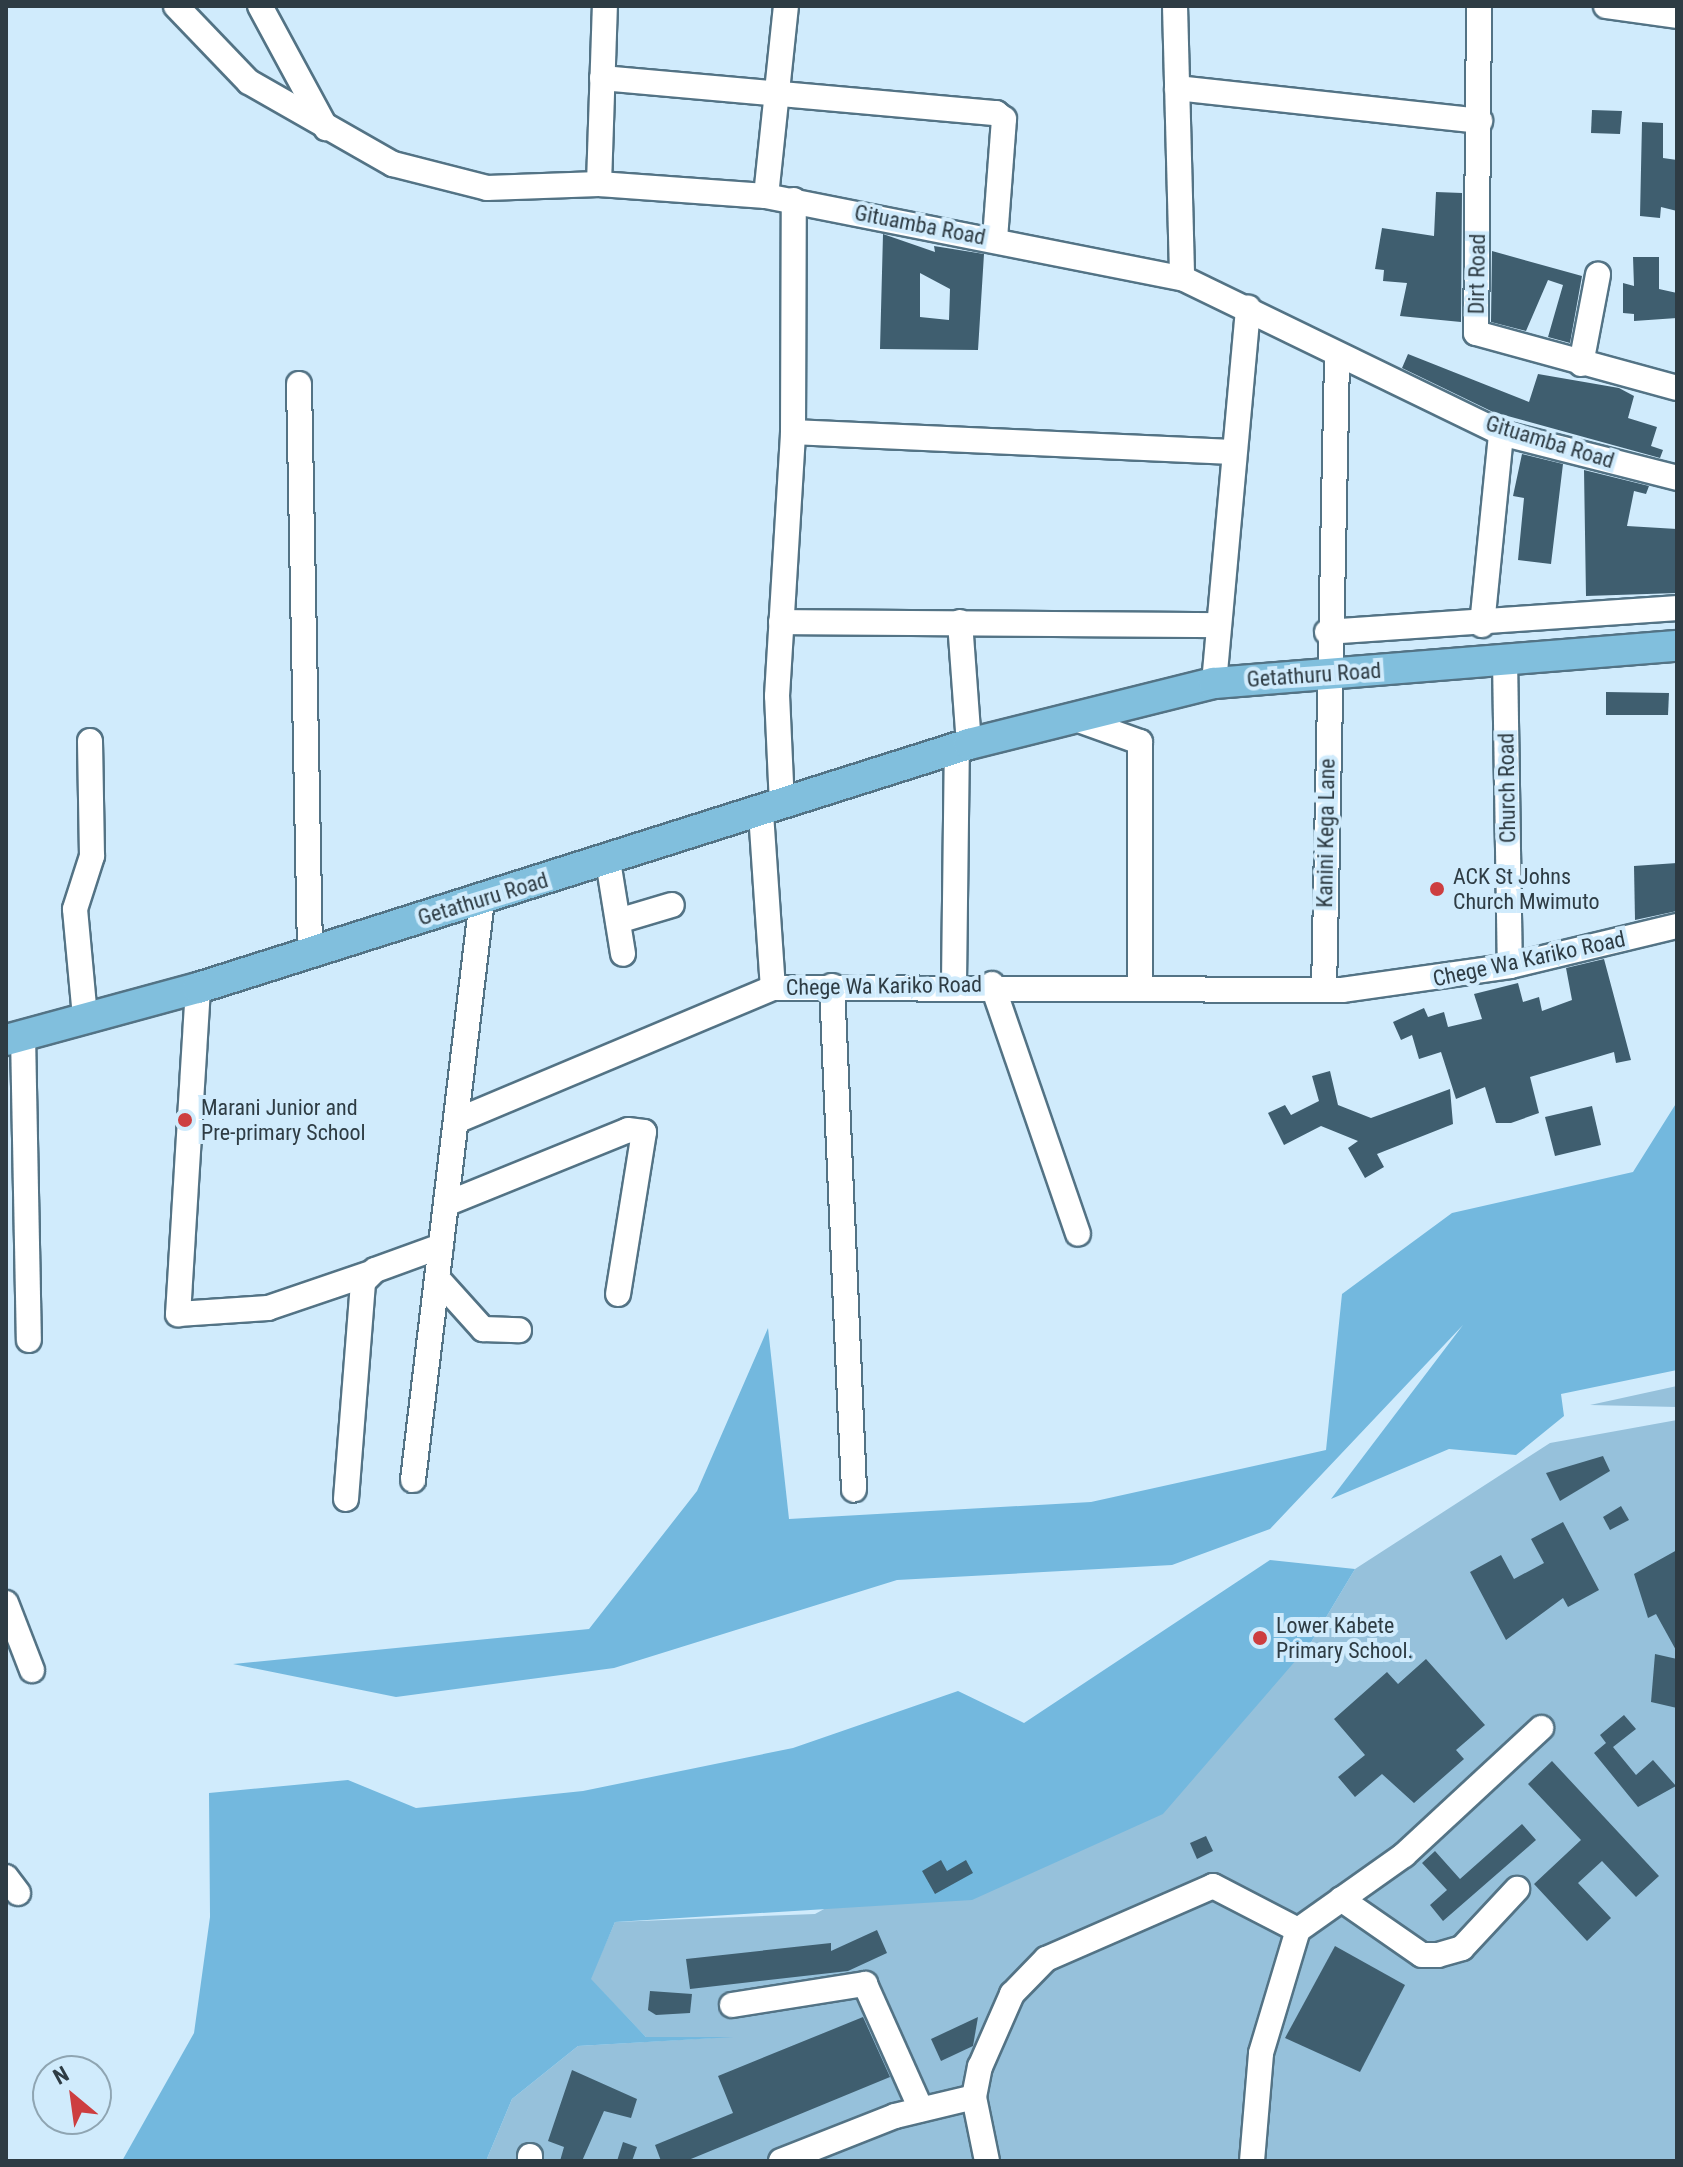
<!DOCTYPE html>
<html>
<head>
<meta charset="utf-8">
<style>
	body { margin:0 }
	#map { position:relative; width:1683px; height:2167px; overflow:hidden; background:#d0ebfc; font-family:"Roboto Condensed",sans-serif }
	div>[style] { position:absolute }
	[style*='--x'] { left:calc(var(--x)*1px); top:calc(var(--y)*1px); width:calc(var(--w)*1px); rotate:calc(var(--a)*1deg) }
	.green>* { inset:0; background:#96c1db }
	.forest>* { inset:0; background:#73b8de }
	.building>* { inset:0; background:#3f5e6f }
	.roads { filter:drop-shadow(2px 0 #537385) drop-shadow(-2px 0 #537385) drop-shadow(0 2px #537385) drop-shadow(0 -2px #537385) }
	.minor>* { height:24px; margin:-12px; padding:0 12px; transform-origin:12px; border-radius:12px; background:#fff }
	.major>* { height:30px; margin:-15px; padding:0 15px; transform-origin:15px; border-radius:15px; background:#81bfdd }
	.dots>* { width:22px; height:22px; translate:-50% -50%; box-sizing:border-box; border:4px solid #d0ebfc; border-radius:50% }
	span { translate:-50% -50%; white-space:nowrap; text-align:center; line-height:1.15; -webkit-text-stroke:8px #d0ebfc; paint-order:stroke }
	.street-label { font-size:22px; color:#2e3c44 }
	.poi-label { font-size:22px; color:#2e3c44 }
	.left { translate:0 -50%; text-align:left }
	.frame { position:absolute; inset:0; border:8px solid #2e3c44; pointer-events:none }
	.north { position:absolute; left:32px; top:2055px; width:80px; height:80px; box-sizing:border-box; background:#d0ebfc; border:2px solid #8fa5b2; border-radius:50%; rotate:331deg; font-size:22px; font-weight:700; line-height:32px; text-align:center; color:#2e3c44 }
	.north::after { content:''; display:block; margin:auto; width:28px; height:36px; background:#cd3e40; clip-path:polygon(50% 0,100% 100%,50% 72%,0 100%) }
</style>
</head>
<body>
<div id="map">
	<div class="green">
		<div style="clip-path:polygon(1677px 1386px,1677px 1407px,1590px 1405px)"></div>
		<div style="clip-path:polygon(1677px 1420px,1677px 2161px,486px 2161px,512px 2099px,578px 2046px,712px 2038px,646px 2037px,590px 1979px,615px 1922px,815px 1914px,1310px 1644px,1355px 1569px,1550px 1443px)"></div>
	</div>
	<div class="forest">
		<div style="clip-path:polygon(1677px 1102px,1677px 1370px,1561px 1394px,1564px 1416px,1516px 1455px,1449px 1449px,1331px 1499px,1463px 1325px,1270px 1529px,1172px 1565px,897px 1580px,614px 1668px,396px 1697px,233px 1664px,589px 1629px,697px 1491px,768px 1328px,789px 1519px,1091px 1502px,1326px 1450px,1342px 1294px,1452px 1213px,1633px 1172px)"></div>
		<div style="clip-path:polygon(1270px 1560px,1355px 1569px,1310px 1644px,1163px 1814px,972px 1900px,615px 1922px,591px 1979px,646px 2037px,734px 2037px,578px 2046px,512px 2099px,486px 2161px,122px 2161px,194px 2033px,210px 1917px,209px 1793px,348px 1780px,416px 1808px,583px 1791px,793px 1748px,958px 1691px,1024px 1723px)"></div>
	</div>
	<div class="building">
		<div style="clip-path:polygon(1592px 110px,1622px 111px,1620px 134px,1591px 133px)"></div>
		<div style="clip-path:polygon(1642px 122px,1663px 123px,1663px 158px,1677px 160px,1677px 211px,1661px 207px,1660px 218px,1640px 216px)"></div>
		<div style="clip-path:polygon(1436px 192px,1462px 193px,1461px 322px,1400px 316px,1407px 283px,1383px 281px,1384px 270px,1375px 269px,1382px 228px,1434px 236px)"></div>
		<div style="clip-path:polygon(evenodd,883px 234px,935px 252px,934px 246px,984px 254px,978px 350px,880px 349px,883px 234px,920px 273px,950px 289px,949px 320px,920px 317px,920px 273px)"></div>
		<div style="clip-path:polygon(1492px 251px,1582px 276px,1570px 343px,1548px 337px,1563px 285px,1548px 280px,1526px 331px,1491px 322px)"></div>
		<div style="clip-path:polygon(1633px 257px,1659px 257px,1659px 289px,1677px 293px,1677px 318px,1634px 321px,1634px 314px,1623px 313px,1623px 283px,1634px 286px)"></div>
		<div style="clip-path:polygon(1408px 354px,1529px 402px,1538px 374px,1619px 388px,1634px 396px,1628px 418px,1657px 427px,1651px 446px,1663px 450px,1660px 458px,1493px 412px,1402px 368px)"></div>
		<div style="clip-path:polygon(1522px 454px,1563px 464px,1551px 564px,1518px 560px,1524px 498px,1513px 496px)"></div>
		<div style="clip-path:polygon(1584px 470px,1649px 486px,1646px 494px,1634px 491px,1627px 526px,1677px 529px,1677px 593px,1586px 596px)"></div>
		<div style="clip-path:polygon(1606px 692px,1669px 693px,1668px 715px,1606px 715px)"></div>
		<div style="clip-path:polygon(1677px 863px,1677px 911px,1635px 920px,1634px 866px)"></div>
		<div style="clip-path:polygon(1604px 959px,1631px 1060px,1616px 1063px,1614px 1052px,1530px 1077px,1539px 1113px,1511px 1123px,1496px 1123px,1485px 1087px,1456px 1099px,1441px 1052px,1419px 1059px,1412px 1035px,1401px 1040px,1393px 1022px,1424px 1008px,1428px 1017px,1444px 1012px,1448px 1027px,1482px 1019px,1474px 994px,1518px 983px,1523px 1002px,1539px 997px,1542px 1011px,1572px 1000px,1566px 968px)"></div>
		<div style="clip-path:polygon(1330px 1071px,1338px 1105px,1371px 1118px,1450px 1089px,1453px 1124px,1377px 1154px,1384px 1167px,1365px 1178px,1348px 1148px,1358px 1141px,1321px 1126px,1284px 1145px,1268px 1113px,1285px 1105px,1291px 1115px,1319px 1101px,1312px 1076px)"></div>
		<div style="clip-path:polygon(1592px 1106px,1601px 1145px,1555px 1156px,1545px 1117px)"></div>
		<div style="clip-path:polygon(1603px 1456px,1610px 1471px,1560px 1501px,1546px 1473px)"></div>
		<div style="clip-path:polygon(1621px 1506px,1629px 1520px,1610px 1530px,1603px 1517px)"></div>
		<div style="clip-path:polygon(1563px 1522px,1599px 1590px,1568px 1607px,1563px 1598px,1506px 1640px,1470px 1572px,1501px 1555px,1514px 1579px,1544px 1563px,1531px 1539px)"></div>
		<div style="clip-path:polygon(1677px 1550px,1677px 1652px,1656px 1614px,1648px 1618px,1634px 1574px)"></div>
		<div style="clip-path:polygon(1655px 1654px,1677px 1659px,1677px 1708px,1651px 1702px)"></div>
		<div style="clip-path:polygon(1426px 1659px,1485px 1725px,1456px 1750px,1464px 1759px,1414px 1803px,1382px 1774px,1355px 1797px,1338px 1777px,1365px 1755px,1334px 1719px,1387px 1672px,1398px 1684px)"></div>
		<div style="clip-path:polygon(1624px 1715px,1636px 1729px,1613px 1747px,1636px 1775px,1653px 1760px,1676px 1786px,1638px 1807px,1594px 1753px,1606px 1743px,1600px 1735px)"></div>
		<div style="clip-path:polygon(1552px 1761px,1659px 1876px,1636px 1897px,1602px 1861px,1578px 1883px,1611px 1918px,1587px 1941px,1534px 1884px,1581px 1840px,1528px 1784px)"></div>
		<div style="clip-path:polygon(1522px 1824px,1536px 1840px,1443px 1921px,1430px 1905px,1447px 1890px,1422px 1863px,1435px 1851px,1460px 1879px)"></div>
		<div style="clip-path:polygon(1206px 1836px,1213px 1851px,1197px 1859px,1190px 1843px)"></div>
		<div style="clip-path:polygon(941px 1860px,947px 1871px,966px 1860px,973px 1873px,935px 1894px,922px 1871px)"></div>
		<div style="clip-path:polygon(877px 1930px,887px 1953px,848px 1971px,690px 1989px,686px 1959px,831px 1943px,831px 1951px)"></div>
		<div style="clip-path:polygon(1335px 1946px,1405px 1985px,1360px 2072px,1285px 2038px)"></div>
		<div style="clip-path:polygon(650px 1991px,692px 1994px,690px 2013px,656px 2015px,648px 2010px)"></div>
		<div style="clip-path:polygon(863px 2017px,890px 2077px,686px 2161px,661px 2161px,655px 2145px,733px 2113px,718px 2076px)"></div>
		<div style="clip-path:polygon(978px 2017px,973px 2046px,941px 2061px,931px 2039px)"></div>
		<div style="clip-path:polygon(572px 2070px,637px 2099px,631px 2118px,604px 2111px,582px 2161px,560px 2161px,564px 2147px,548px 2141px)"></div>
		<div style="clip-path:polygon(623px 2142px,637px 2147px,632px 2161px,617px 2161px)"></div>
	</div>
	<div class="roads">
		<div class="minor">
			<div style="--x:176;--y:6;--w:105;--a:46.2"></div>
			<div style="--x:249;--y:82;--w:166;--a:29.7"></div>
			<div style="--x:393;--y:164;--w:97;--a:14.3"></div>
			<div style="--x:487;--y:188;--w:112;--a:-2"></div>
			<div style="--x:599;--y:184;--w:167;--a:4.1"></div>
			<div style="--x:766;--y:196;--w:424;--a:11.2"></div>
			<div style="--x:1182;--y:278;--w:355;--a:25.9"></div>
			<div style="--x:1501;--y:433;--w:182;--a:14.3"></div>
			<div style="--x:260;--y:6;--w:139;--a:61.6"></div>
			<div style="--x:1175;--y:6;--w:272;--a:88.5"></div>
			<div style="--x:1479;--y:6;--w:327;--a:90.5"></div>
			<div style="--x:1476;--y:333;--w:208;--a:15.3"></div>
			<div style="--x:1606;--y:6;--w:72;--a:8"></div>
			<div style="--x:602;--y:78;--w:396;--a:5.1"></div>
			<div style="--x:996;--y:113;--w:10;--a:37"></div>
			<div style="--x:1004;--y:119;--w:120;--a:94.3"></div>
			<div style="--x:1177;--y:88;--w:305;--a:6.2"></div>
			<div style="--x:599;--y:184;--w:178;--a:-88.1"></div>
			<div style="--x:766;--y:196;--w:191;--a:-84"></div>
			<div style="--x:1581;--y:364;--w:91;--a:-79.2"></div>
			<div style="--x:299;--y:384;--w:567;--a:88.89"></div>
			<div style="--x:793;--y:432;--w:232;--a:-89.8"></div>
			<div style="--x:781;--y:622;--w:437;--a:0.4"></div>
			<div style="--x:960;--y:622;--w:122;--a:85.8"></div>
			<div style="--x:1482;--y:625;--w:193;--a:-84.3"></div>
			<div style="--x:1327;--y:632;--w:351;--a:-3.9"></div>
			<div style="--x:1505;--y:658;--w:308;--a:89.1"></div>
			<div style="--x:1214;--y:683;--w:377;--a:-84.8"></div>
			<div style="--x:1073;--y:718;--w:71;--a:19.7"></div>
			<div style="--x:1140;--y:742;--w:245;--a:90"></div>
			<div style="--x:782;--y:805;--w:109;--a:-92.6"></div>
			<div style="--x:777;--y:696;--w:264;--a:-86.5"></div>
			<div style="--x:793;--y:432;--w:439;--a:2.6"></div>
			<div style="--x:761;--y:813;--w:175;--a:86.1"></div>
			<div style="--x:608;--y:861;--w:94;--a:80.8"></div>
			<div style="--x:618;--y:921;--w:56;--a:-16.5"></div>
			<div style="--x:954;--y:983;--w:236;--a:-89.3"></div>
			<div style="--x:992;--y:984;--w:264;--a:71"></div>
			<div style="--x:832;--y:986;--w:504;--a:87.5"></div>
			<div style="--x:198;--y:988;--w:327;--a:93.5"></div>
			<div style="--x:178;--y:1314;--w:90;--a:-3.8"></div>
			<div style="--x:268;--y:1308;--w:106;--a:-18.8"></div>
			<div style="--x:1324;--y:990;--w:633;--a:-88.82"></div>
			<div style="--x:85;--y:1017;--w:108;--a:-95.3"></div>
			<div style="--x:75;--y:909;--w:56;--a:-72.2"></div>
			<div style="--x:92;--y:856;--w:115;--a:-91"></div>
			<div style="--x:23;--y:1035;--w:305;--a:88.9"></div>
			<div style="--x:461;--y:1119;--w:338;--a:-22.8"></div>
			<div style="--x:773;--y:988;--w:569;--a:0.2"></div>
			<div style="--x:1342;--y:990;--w:170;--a:-8.1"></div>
			<div style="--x:1510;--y:966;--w:172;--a:-13.5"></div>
			<div style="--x:446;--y:1204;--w:196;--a:-22.1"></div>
			<div style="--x:628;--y:1130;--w:16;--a:7"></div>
			<div style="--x:644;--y:1132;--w:164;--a:99.1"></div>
			<div style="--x:437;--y:1278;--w:69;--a:48"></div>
			<div style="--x:483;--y:1329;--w:36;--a:2"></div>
			<div style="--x:413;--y:1480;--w:584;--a:-83.22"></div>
			<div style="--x:346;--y:1499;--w:218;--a:-85.5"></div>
			<div style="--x:363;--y:1282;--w:17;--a:-45"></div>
			<div style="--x:375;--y:1270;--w:70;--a:-20"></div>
			<div style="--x:6;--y:1603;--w:72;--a:68.8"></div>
			<div style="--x:6;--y:1877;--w:20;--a:53"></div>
			<div style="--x:1341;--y:1899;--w:98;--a:34.7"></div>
			<div style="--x:1422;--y:1955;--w:16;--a:0"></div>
			<div style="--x:1438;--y:1955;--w:25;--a:-16"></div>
			<div style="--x:1462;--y:1948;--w:81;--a:-47"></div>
			<div style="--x:732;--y:2005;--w:135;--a:-9"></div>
			<div style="--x:865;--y:1984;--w:137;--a:65.9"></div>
			<div style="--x:530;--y:2161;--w:5;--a:-90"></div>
			<div style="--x:781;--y:2161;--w:123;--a:-21.5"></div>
			<div style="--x:895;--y:2116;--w:81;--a:-13.5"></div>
			<div style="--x:987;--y:2161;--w:65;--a:-101.5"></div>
			<div style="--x:974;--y:2097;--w:31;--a:-79"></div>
			<div style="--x:980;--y:2067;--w:80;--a:-66.3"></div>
			<div style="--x:1012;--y:1994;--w:49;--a:-45.8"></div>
			<div style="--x:1046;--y:1959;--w:182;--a:-23.6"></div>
			<div style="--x:1213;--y:1886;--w:96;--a:27.4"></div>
			<div style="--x:1252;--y:2161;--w:108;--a:-85.2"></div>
			<div style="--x:1261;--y:2053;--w:128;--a:-73.3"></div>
			<div style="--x:1298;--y:1930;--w:130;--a:-35.3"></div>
			<div style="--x:1404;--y:1855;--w:187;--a:-42.8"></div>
		</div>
		<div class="major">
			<div style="--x:6;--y:1040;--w:199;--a:-15.2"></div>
			<div style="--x:198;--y:988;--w:809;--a:-17.56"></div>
			<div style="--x:969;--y:744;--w:252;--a:-14"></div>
			<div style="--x:1214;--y:683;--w:464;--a:-4.6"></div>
		</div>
	</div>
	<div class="dots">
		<div style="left:1437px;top:889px;background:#cd3e40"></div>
		<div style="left:185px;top:1120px;background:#cd3e40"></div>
		<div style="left:1260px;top:1638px;background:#cd3e40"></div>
	</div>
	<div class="street-label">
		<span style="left:920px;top:225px;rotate:11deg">Gituamba Road</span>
		<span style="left:1477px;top:274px;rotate:-89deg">Dirt Road</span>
		<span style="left:1550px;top:442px;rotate:17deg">Gituamba Road</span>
		<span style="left:1314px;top:675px;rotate:-4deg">Getathuru Road</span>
		<span style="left:1507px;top:788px;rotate:-91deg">Church Road</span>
		<span style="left:1326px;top:833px;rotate:-89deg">Kanini Kega Lane</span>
		<span style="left:483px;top:899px;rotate:-17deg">Getathuru Road</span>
		<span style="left:1529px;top:959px;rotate:-12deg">Chege Wa Kariko Road</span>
		<span style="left:884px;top:986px;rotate:-1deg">Chege Wa Kariko Road</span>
	</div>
	<div class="poi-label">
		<span class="left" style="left:1453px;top:889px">ACK St Johns<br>Church Mwimuto</span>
		<span class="left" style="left:201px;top:1120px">Marani Junior and<br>Pre-primary School</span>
		<span class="left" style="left:1276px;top:1638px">Lower Kabete<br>Primary School.</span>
	</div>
	<div class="frame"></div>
	<div class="north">N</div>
</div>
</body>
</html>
